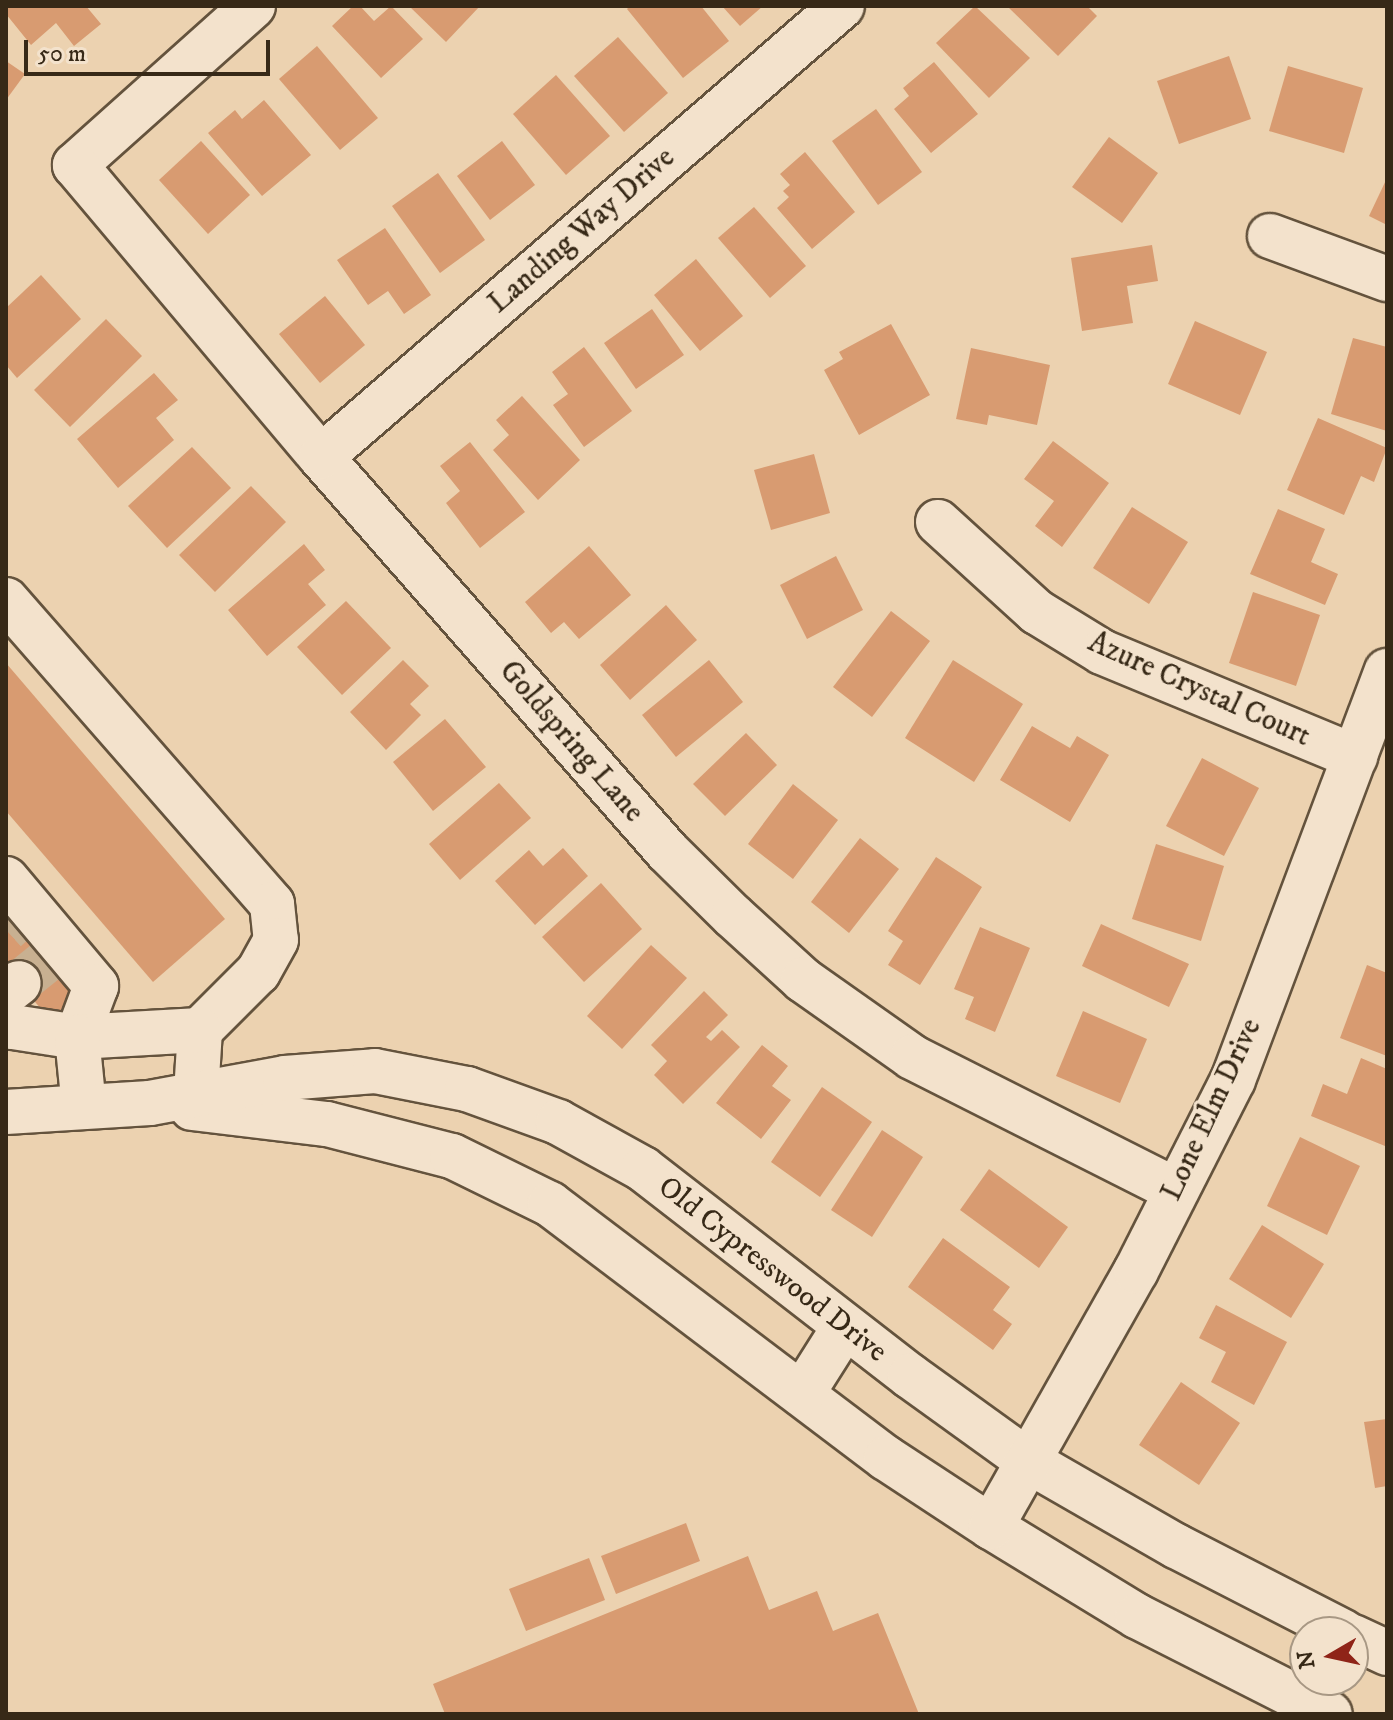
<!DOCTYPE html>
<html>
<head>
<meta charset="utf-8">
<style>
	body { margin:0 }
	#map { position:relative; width:1393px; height:1720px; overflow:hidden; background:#ecd2b0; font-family:"IM FELL DW Pica",serif }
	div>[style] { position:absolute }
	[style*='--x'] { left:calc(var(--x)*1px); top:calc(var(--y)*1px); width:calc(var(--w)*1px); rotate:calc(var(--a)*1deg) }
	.building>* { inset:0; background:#d89b71 }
	.minor-tunnel>* { height:44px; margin-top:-22px; transform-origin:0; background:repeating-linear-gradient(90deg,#c8b091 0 44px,transparent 0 66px) }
	.roads { filter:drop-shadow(2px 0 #64533d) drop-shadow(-2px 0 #64533d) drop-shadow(0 2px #64533d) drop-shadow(0 -2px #64533d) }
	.minor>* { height:44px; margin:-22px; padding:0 22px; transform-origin:22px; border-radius:22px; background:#f3e2cc }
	span { translate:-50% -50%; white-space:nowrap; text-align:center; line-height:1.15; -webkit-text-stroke:6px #f3e2cc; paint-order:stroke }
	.street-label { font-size:30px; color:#372917 }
	.frame { position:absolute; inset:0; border:8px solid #372917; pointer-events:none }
	.north { position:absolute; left:1289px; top:1616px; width:80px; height:80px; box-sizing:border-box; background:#f3e2cc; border:2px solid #a89884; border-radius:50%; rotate:261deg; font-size:22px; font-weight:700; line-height:32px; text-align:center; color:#372917 }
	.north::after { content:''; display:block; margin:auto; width:28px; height:36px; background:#8f2418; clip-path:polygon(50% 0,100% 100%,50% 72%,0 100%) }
	.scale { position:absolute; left:24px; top:40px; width:246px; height:36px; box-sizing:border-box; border:4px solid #372917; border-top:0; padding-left:10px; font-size:24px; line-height:28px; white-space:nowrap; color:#372917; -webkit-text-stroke:6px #f3e2cc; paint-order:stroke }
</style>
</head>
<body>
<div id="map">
	<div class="building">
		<div style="clip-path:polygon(6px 6px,86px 6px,101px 24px,74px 46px,56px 23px,31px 45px,6px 14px)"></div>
		<div style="clip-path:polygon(353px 6px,360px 6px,374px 21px,391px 6px,423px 39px,381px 78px,332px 26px)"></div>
		<div style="clip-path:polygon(409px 6px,480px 6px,446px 42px)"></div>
		<div style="clip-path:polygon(630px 6px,701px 6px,729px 41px,683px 78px,627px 9px)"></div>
		<div style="clip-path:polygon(722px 6px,763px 6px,740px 26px)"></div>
		<div style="clip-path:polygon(975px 6px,1030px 58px,989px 98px,936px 43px)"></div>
		<div style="clip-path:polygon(1007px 6px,1087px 6px,1097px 16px,1058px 56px)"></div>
		<div style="clip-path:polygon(618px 37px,668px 93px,624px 132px,574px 76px)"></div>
		<div style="clip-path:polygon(317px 46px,378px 118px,340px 150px,279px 79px)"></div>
		<div style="clip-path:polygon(1229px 56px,1251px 119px,1179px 144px,1157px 81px)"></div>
		<div style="clip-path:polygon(6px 61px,25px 74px,6px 100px)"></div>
		<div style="clip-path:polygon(934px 62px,978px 114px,931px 153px,894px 109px,909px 96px,903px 88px)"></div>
		<div style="clip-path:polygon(1288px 66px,1363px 88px,1344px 153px,1269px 131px)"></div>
		<div style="clip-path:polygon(556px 75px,610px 136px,566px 175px,513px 114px)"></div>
		<div style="clip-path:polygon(264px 100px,311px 155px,262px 196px,208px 133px,235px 110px,242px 119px)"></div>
		<div style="clip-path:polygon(876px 109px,922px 172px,878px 205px,832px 141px)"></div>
		<div style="clip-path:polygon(1109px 137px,1158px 173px,1122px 223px,1072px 187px)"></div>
		<div style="clip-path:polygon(201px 141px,250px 195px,208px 234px,159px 180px)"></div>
		<div style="clip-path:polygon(502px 141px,535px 185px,490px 220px,457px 176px)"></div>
		<div style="clip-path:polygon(805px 152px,855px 212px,812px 249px,777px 208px,789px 197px,783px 191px,790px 185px,780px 174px)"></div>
		<div style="clip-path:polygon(438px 173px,485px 240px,440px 273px,392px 206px)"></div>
		<div style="clip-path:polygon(1387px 178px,1387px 225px,1369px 216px)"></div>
		<div style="clip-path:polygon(754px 207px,806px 266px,770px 298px,718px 238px)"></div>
		<div style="clip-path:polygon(385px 228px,431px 295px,404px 314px,388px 291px,368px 305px,337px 260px)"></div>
		<div style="clip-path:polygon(1152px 245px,1158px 281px,1127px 286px,1133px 323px,1082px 331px,1071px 258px)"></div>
		<div style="clip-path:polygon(696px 259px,743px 316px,700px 351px,654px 295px)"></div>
		<div style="clip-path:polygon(41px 275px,81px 319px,17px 378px,6px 365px,6px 308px)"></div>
		<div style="clip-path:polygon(325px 296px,365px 345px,320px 383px,279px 334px)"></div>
		<div style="clip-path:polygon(652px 309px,684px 355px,636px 389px,604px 343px)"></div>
		<div style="clip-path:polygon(106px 319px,142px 356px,70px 427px,34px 390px)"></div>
		<div style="clip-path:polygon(1195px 321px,1267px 352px,1240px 415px,1168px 384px)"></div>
		<div style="clip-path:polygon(891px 324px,930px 395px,859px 435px,824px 370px,843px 359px,839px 352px)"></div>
		<div style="clip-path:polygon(1353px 338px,1387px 347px,1387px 431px,1331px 414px)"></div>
		<div style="clip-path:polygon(584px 347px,632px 411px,584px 447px,553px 405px,568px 394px,552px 372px)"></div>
		<div style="clip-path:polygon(971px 348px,1050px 365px,1037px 425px,989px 415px,987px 425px,956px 419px)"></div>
		<div style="clip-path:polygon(154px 373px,178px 400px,156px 418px,174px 440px,118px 488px,77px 439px)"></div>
		<div style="clip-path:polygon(522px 396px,580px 460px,538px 500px,493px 450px,509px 435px,496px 420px)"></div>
		<div style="clip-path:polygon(1318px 418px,1387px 448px,1374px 482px,1361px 476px,1344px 515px,1287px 490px)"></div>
		<div style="clip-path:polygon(1053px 441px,1109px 483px,1062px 547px,1035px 526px,1054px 501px,1024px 479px)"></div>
		<div style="clip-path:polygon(470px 442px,525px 512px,480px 548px,446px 503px,460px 491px,440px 466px)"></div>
		<div style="clip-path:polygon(192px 447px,231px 488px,167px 548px,128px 506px)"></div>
		<div style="clip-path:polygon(814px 454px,830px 513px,771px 530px,754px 470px)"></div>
		<div style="clip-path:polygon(251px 486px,286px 522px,215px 592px,179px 555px)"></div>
		<div style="clip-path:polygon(1132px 507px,1188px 542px,1149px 604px,1093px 568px)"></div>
		<div style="clip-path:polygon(1278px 509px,1325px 529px,1311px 562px,1338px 574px,1325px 605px,1250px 574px)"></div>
		<div style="clip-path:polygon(304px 544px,325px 570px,308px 584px,326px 605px,267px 656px,228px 610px)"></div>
		<div style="clip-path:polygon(589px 546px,631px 595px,579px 639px,564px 622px,551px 633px,525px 602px)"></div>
		<div style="clip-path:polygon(836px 556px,863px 610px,807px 639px,780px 585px)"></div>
		<div style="clip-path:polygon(1253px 592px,1320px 615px,1296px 686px,1229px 663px)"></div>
		<div style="clip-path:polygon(346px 601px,391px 648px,342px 695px,297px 647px)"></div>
		<div style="clip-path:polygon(666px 605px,697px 640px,630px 700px,600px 665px)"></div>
		<div style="clip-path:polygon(891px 611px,930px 641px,872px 717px,833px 687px)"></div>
		<div style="clip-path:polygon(403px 660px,429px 686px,410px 704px,421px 715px,386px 750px,350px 712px)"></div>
		<div style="clip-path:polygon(709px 660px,743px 702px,676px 757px,642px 715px)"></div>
		<div style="clip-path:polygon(953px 660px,1023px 704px,974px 782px,905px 738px)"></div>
		<div style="clip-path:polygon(6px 663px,225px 919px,153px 982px,6px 811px)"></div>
		<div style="clip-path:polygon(445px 719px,486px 767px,433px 811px,393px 762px)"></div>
		<div style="clip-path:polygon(1032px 726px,1070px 748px,1077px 736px,1109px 755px,1070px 822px,1000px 780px)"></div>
		<div style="clip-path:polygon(746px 733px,777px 765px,725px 816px,693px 784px)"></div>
		<div style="clip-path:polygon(1202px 758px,1259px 788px,1224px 856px,1166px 826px)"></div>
		<div style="clip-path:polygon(499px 783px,531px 818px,460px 880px,429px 844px)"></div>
		<div style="clip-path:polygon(793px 784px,838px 820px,793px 879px,748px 844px)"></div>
		<div style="clip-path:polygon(860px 838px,899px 869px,849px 933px,811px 902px)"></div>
		<div style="clip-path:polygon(1156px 844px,1224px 866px,1201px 941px,1132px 919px)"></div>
		<div style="clip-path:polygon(563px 848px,588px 876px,535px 925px,495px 881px,529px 850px,543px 866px)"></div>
		<div style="clip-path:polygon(936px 857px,982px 887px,920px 985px,888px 965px,903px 941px,888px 931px)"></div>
		<div style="clip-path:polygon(601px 883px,642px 929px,584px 982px,542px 937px)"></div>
		<div style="clip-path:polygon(6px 907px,80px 993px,50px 1019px,6px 969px)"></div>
		<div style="clip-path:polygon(1101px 924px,1189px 964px,1169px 1007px,1082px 966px)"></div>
		<div style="clip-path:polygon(980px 927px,1030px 948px,995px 1032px,965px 1019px,974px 997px,954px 989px)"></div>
		<div style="clip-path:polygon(651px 945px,687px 978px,622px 1049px,587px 1016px)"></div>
		<div style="clip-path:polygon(1367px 965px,1387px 973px,1387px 1056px,1340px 1038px)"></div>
		<div style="clip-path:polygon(704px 991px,728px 1015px,706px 1037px,711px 1041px,722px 1030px,740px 1047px,683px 1104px,654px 1075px,667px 1061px,651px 1045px)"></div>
		<div style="clip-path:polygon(1083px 1011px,1147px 1039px,1120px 1103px,1056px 1076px)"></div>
		<div style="clip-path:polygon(762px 1045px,788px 1066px,772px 1086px,791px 1100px,761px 1139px,716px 1103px)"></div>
		<div style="clip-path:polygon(1361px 1058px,1387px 1069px,1385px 1146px,1311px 1116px,1323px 1084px,1347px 1094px)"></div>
		<div style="clip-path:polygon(822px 1087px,872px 1122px,820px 1197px,771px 1162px)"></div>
		<div style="clip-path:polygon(882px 1130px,923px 1157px,872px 1237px,831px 1210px)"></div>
		<div style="clip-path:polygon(1300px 1137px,1360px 1166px,1327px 1235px,1267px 1206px)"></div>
		<div style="clip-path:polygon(989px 1169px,1068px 1227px,1039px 1268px,960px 1210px)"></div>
		<div style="clip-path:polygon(1262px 1225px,1324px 1264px,1291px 1318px,1229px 1279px)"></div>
		<div style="clip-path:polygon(943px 1238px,1010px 1287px,993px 1310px,1012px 1324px,993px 1350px,908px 1287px)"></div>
		<div style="clip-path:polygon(1216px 1305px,1287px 1342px,1254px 1405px,1211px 1382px,1226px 1352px,1199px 1338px)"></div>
		<div style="clip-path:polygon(1181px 1382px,1240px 1423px,1199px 1485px,1139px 1445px)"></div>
		<div style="clip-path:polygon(1387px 1419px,1387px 1486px,1375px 1488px,1364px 1422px)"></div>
		<div style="clip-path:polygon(686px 1523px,700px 1561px,616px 1594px,601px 1556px)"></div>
		<div style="clip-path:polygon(748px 1556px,769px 1610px,817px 1591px,833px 1631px,878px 1613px,919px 1714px,445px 1714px,433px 1684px)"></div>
		<div style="clip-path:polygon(589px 1558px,605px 1600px,526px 1631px,509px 1589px)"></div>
	</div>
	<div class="minor-tunnel">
		<div style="--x:6;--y:930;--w:15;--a:-42"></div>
		<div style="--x:19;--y:983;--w:40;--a:-39"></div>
	</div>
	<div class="roads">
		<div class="minor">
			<div style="--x:253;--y:6;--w:239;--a:138.2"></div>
			<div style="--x:75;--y:165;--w:382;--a:49.9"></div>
			<div style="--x:321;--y:457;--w:524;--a:48.71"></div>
			<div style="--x:667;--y:851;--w:93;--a:44.6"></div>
			<div style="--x:733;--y:916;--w:95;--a:42.4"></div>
			<div style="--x:803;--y:980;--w:133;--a:35.2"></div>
			<div style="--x:912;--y:1057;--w:295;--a:26.8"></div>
			<div style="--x:1270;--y:236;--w:125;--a:20.2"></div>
			<div style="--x:321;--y:457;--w:689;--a:-40.88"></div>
			<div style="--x:938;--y:522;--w:134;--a:42.3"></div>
			<div style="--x:1037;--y:612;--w:76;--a:31.6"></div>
			<div style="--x:1102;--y:652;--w:274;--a:22.5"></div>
			<div style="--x:6;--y:600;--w:404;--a:48.8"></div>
			<div style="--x:272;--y:904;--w:36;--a:84"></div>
			<div style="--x:276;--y:940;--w:37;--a:119"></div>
			<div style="--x:258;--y:972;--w:82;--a:135"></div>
			<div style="--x:200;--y:1030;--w:64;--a:93.6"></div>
			<div style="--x:6;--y:879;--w:140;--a:49.9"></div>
			<div style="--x:96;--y:986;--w:54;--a:110.4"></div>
			<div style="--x:77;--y:1037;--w:123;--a:-3.3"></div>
			<div style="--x:6;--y:993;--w:16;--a:-38"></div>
			<div style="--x:6;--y:1020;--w:10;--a:45"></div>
			<div style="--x:13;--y:1027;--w:65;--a:8.9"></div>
			<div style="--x:77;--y:1037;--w:70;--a:84.3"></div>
			<div style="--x:192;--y:1108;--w:136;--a:6.8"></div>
			<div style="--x:327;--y:1124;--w:129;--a:14.4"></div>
			<div style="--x:452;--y:1156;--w:109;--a:26.1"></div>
			<div style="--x:550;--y:1204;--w:421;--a:37.1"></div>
			<div style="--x:886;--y:1458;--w:126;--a:33.3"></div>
			<div style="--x:991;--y:1527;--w:171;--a:31.4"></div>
			<div style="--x:1137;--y:1616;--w:216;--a:26.9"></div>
			<div style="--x:6;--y:1112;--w:144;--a:-3.6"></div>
			<div style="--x:150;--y:1103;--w:137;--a:-10.5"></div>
			<div style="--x:285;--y:1078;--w:90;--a:-4.4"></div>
			<div style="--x:375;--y:1071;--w:94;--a:11.1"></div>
			<div style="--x:467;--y:1089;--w:97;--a:19.9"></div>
			<div style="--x:558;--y:1122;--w:97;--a:28.9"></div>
			<div style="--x:643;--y:1169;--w:338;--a:37.8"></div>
			<div style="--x:910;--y:1376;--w:145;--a:35.8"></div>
			<div style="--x:1028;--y:1461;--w:171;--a:29.9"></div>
			<div style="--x:1176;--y:1546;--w:188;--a:27.2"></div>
			<div style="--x:802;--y:1394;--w:80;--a:-57.7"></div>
			<div style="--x:991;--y:1527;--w:294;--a:-60.5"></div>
			<div style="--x:1136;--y:1271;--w:214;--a:-63.1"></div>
			<div style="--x:1233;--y:1080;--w:437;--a:-69.4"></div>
			<div style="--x:1353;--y:1637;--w:38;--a:25"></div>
		</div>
	</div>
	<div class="street-label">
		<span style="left:582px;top:231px;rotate:-41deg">Landing Way Drive</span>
		<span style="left:1199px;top:690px;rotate:24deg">Azure Crystal Court</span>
		<span style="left:571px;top:742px;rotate:49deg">Goldspring Lane</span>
		<span style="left:1212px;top:1110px;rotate:-65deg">Lone Elm Drive</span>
		<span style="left:772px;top:1270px;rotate:38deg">Old Cypresswood Drive</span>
	</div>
	<div class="frame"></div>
	<div class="north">N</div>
	<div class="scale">50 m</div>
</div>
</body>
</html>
